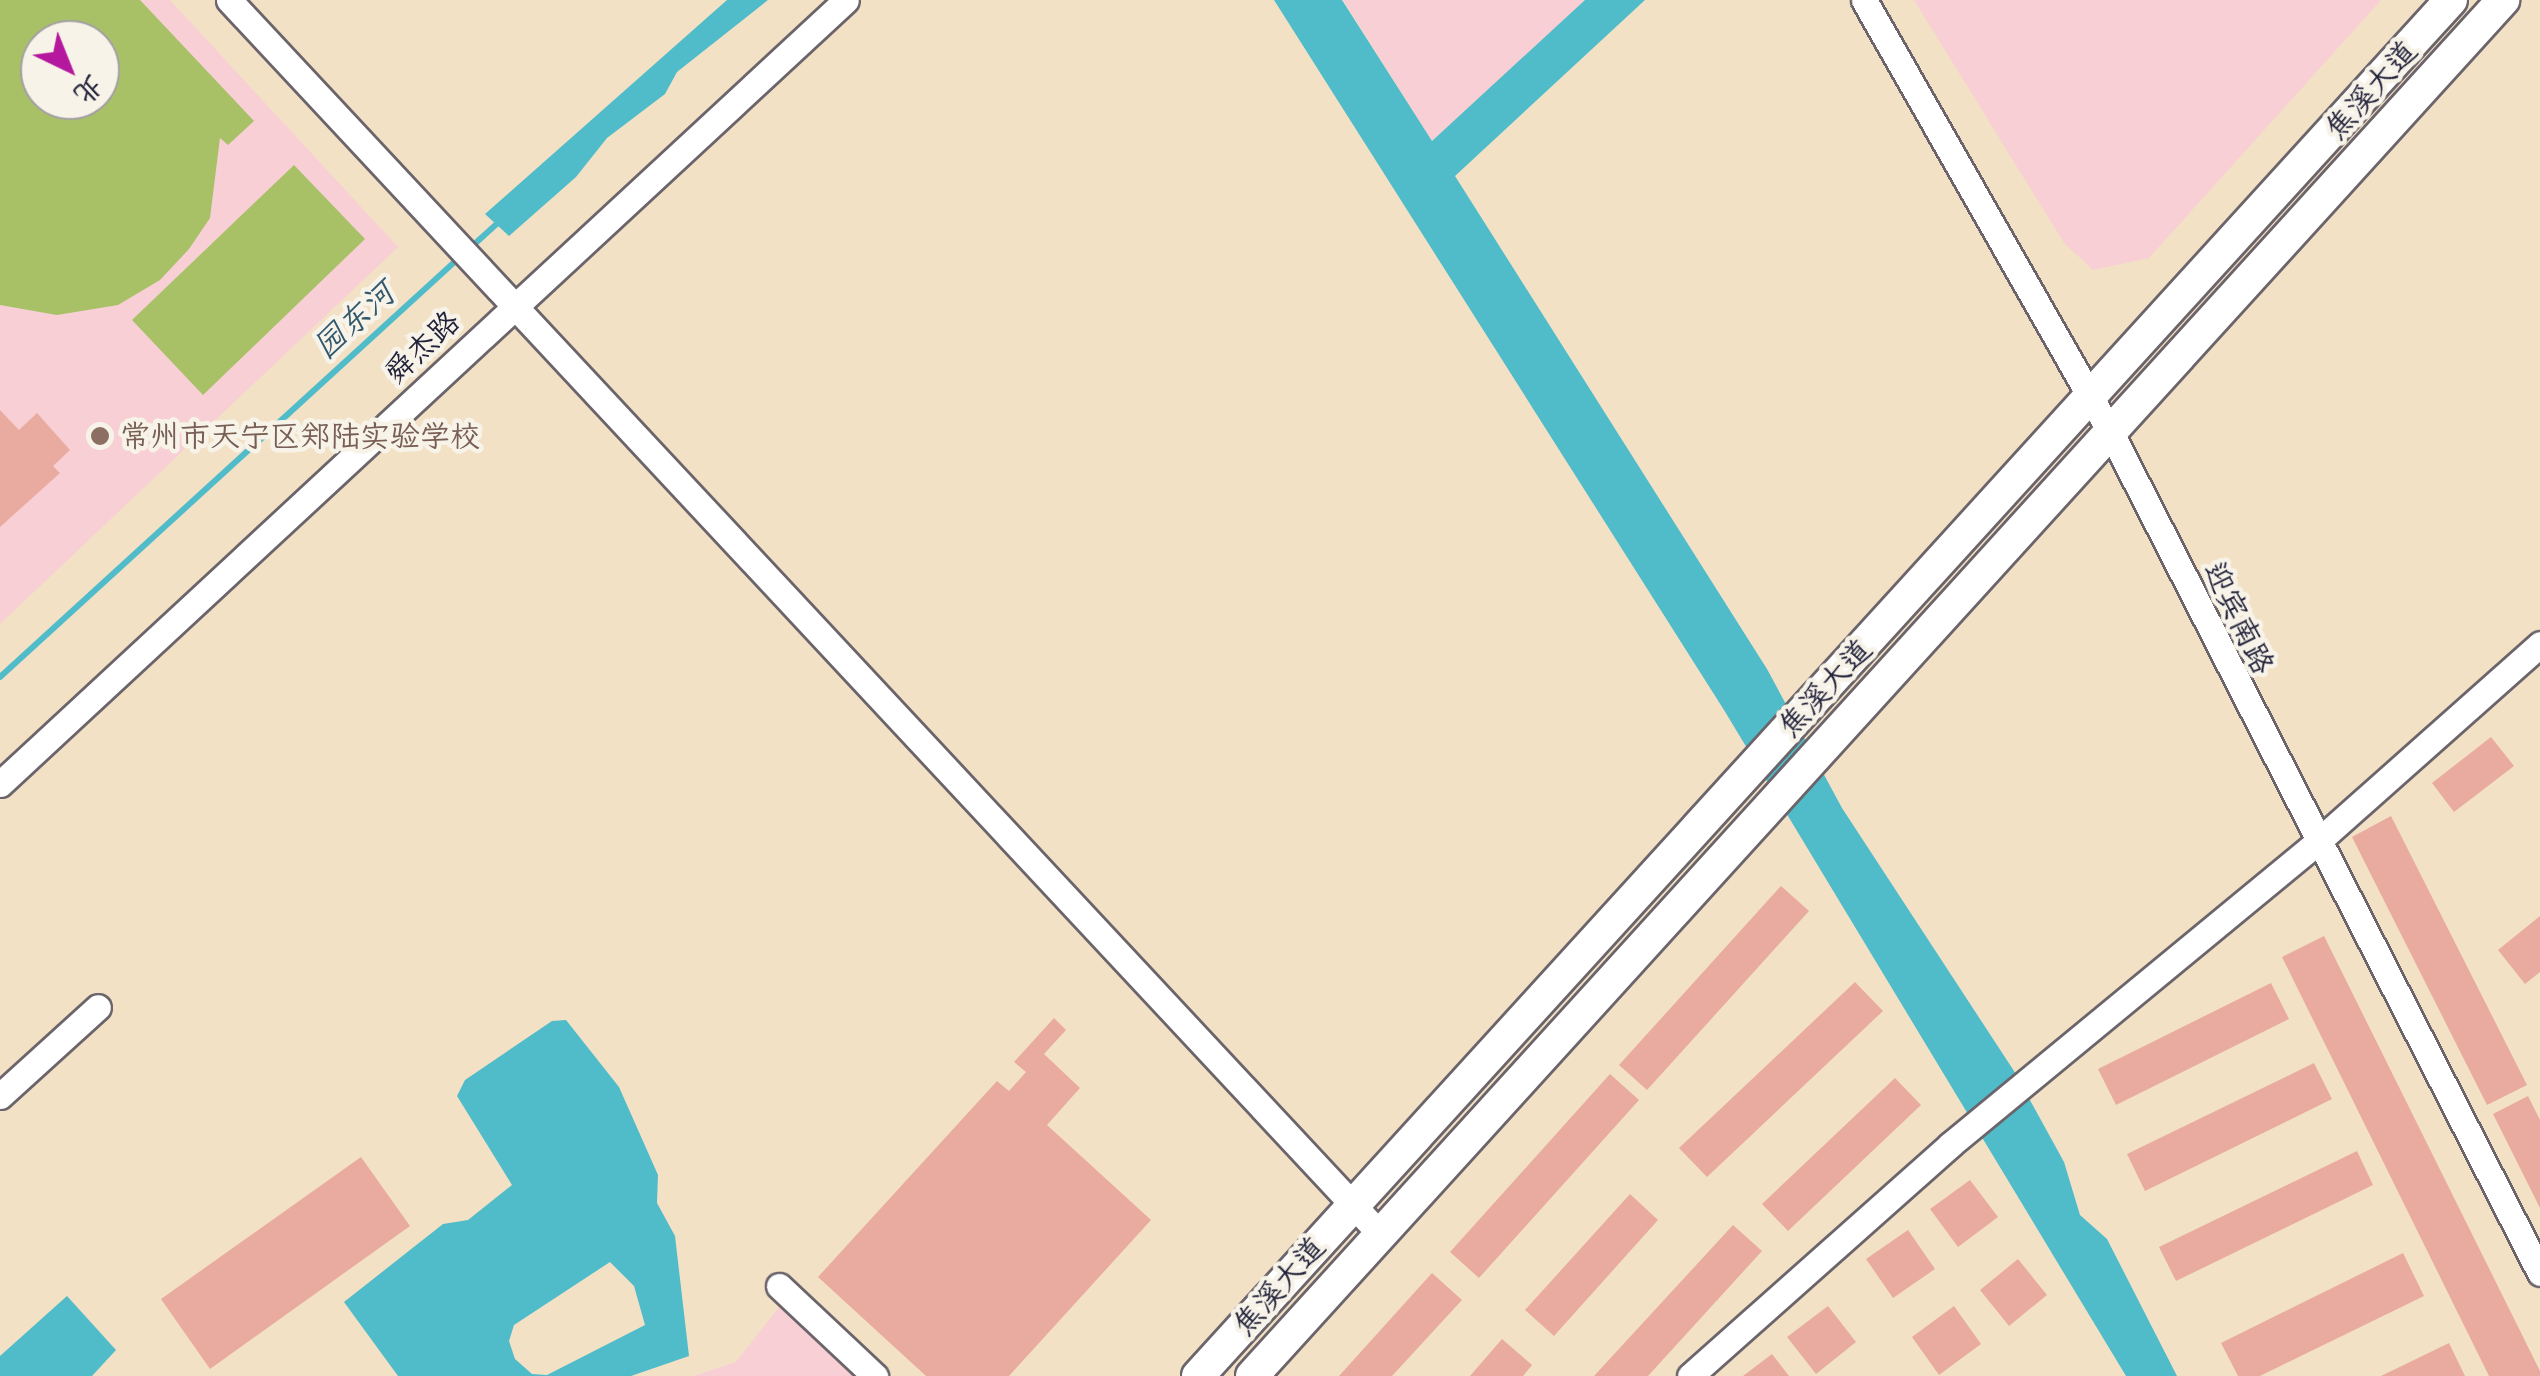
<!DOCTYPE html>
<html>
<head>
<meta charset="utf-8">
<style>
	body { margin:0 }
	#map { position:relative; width:2540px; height:1376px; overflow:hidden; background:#f2e1c5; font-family:"Shantell Sans","LXGW WenKai TC",sans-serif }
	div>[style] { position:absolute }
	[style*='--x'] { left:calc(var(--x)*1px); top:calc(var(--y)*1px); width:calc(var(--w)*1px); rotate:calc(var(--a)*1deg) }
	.built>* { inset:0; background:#f7cfd4 }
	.green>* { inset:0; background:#a8c167 }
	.water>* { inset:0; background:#50bcca }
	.stream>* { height:6px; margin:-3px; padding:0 3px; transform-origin:3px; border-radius:3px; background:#50bcca }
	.building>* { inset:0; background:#e9aba0 }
	.roads { filter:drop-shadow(2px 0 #6b656b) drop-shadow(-2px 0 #6b656b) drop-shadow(0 2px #6b656b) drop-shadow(0 -2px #6b656b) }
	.minor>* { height:25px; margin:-12.5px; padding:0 12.5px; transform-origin:12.5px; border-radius:12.5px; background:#fff }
	.major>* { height:32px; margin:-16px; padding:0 16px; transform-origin:16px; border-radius:16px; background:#fff }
	.dots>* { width:28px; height:28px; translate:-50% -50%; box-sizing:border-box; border:5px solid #f7f3e8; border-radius:50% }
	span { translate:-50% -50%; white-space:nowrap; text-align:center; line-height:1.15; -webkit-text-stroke:9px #f7f3e8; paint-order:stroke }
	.street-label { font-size:30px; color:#22223b }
	.education-label { font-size:30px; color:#785e54 }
	.left { translate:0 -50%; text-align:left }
	.water-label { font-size:32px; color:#32586d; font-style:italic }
	.north { position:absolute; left:20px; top:20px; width:100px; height:100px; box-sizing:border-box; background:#f7f3e8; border:2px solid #a29fa3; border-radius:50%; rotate:137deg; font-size:28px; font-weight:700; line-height:40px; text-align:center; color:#22223b }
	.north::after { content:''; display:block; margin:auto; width:35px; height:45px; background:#b5179e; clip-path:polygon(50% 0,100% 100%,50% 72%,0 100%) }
</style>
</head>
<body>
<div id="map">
	<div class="built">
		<div style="clip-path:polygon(evenodd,0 0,170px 0,398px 247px,0 624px,0 0,40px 40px,100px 40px,100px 100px,40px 100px,40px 40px)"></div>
		<div style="clip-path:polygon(1343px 0,1585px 0,1432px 141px)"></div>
		<div style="clip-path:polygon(1914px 0,2381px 0,2149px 258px,2093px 270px,2064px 243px)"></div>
		<div style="clip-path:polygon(782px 1303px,859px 1376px,694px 1376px,736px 1362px)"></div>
	</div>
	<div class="green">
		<div style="clip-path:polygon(evenodd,0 0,140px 0,254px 121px,228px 145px,220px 138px,210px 218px,189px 249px,160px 280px,118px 305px,57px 315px,0 305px,0 0,100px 40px,100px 100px,40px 100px,40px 40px,100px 40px)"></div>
		<div style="clip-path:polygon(294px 165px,365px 239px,203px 395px,132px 320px)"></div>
	</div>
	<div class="water">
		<div style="clip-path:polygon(727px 0,768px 0,677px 72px,665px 94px,607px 138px,576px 177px,509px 236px,485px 214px)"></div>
		<div style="clip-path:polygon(1274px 0,1342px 0,1432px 141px,1585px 0,1645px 0,1455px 176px,1767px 669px,1842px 808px,2014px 1071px,2064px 1162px,2080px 1215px,2107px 1239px,2177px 1376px,2126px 1376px,1724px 710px)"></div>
		<div style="clip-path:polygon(evenodd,566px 1020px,619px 1087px,658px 1175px,657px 1203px,675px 1236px,689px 1356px,631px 1376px,398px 1376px,344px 1302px,443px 1224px,468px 1220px,512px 1185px,457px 1096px,465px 1080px,552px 1021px,566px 1020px,610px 1262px,634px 1286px,645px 1325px,547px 1375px,532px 1374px,515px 1359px,509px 1341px,514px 1325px,610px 1262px)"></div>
		<div style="clip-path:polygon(67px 1296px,116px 1350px,92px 1376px,0 1376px,0 1356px)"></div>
	</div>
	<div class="stream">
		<div style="--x:469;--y:249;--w:43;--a:-42.2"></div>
		<div style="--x:0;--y:677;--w:623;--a:-42.4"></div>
	</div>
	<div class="building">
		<div style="clip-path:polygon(0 410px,19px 430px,37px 413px,70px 450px,53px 466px,60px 473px,0 527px)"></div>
		<div style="clip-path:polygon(2491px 737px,2514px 766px,2454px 812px,2432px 783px)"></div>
		<div style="clip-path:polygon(2391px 816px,2527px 1085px,2487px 1105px,2352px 837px)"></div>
		<div style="clip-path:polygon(1781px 886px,1809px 911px,1647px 1090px,1619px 1065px)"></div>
		<div style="clip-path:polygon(2540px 916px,2540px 972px,2525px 984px,2498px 950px)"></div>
		<div style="clip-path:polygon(2324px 936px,2540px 1371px,2540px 1376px,2489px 1376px,2282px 957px)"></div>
		<div style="clip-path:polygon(1855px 982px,1883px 1011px,1707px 1177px,1679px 1148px)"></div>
		<div style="clip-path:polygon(2271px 983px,2289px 1019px,2116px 1105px,2098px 1069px)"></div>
		<div style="clip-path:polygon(1054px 1018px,1066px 1030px,1044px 1054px,1080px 1088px,1047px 1125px,1151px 1220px,1009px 1376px,926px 1376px,818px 1277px,997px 1081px,1009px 1091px,1026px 1072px,1014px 1062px)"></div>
		<div style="clip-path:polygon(2314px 1063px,2332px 1099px,2145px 1191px,2127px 1154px)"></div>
		<div style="clip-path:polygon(1610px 1074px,1639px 1100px,1479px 1278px,1450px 1252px)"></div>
		<div style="clip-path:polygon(1895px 1078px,1921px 1105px,1788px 1231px,1762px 1204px)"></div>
		<div style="clip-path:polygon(2528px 1096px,2540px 1120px,2540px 1208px,2493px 1114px)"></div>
		<div style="clip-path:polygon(2357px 1151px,2373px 1185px,2176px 1281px,2159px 1247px)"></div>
		<div style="clip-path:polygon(361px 1157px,410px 1226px,210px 1369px,161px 1299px)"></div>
		<div style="clip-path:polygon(1970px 1180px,1998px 1217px,1958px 1247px,1930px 1209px)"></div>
		<div style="clip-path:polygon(1630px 1194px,1658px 1220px,1554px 1336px,1525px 1310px)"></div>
		<div style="clip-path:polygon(1733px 1225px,1762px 1251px,1648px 1376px,1594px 1376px)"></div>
		<div style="clip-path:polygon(1908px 1230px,1935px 1269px,1893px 1298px,1866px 1259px)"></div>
		<div style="clip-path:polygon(2403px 1253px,2424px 1296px,2260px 1376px,2238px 1376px,2221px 1343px)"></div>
		<div style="clip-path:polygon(2018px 1259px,2047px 1295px,2009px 1326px,1980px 1290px)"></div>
		<div style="clip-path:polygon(1432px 1273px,1462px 1300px,1392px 1376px,1339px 1376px)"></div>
		<div style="clip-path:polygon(1828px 1306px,1856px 1342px,1816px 1374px,1787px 1337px)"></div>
		<div style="clip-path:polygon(1954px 1306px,1981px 1344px,1939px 1375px,1912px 1337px)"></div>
		<div style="clip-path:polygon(1502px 1339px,1532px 1365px,1523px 1376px,1470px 1376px)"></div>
		<div style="clip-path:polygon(2449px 1343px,2465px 1376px,2381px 1376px)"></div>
		<div style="clip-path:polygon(1772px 1354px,1789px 1376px,1743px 1376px)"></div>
	</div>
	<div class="roads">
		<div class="minor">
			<div style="--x:229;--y:0;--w:1690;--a:46.99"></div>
			<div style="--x:1864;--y:0;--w:501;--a:60.31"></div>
			<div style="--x:2112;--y:435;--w:941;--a:62.94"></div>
			<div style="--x:0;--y:784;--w:1153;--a:-42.82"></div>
			<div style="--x:0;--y:1096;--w:132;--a:-42.2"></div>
			<div style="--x:779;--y:1286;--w:132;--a:43.2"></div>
			<div style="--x:1690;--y:1376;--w:348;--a:-41.6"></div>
			<div style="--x:1950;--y:1145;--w:473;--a:-39.5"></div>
			<div style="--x:2315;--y:844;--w:301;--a:-41.6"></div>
		</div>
		<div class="major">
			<div style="--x:1198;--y:1376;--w:1861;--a:-47.68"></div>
			<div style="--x:1252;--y:1376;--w:1860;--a:-47.72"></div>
		</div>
	</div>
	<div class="dots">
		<div style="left:100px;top:436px;background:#8d6e63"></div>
	</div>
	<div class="street-label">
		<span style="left:2371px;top:90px;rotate:-48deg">焦溪大道</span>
		<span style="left:422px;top:347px;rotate:-43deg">舜杰路</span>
		<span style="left:2239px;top:618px;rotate:64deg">迎宾南路</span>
		<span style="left:1825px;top:688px;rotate:-47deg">焦溪大道</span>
		<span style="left:1279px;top:1286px;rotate:-48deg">焦溪大道</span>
	</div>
	<div class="education-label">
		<span class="left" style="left:120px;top:436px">常州市天宁区郑陆实验学校</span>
	</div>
	<div class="water-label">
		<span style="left:354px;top:320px;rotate:-42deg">园东河</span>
	</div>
	<div class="north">北</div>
</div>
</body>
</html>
